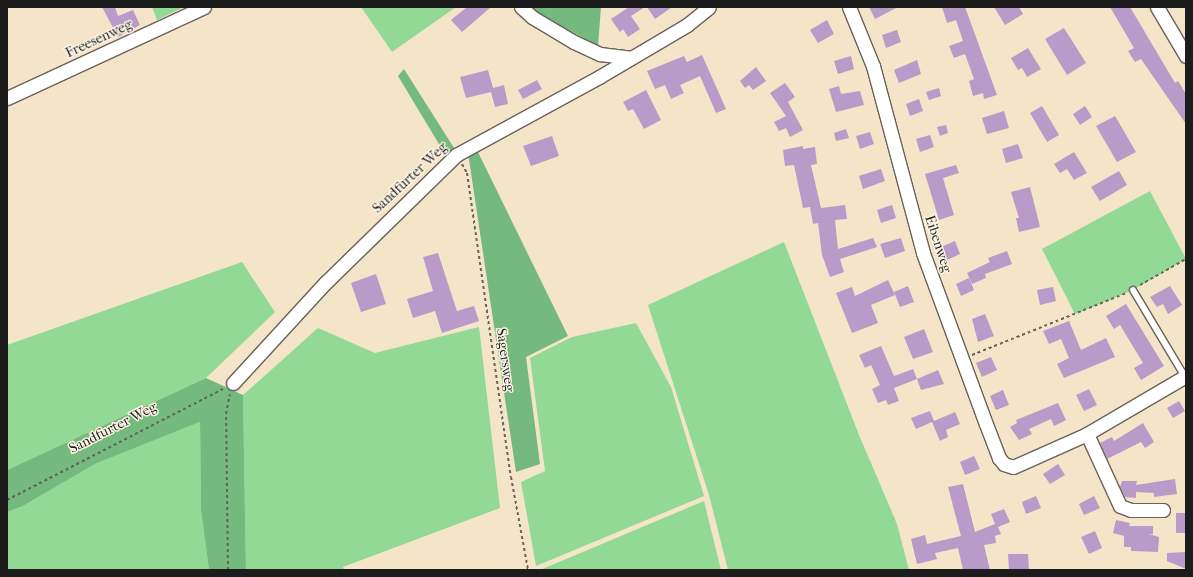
<!DOCTYPE html>
<html>
<head>
<meta charset="utf-8">
<style>
	body { margin:0 }
	#map { position:relative; width:1193px; height:577px; overflow:hidden; background:#f4e5c9; font-family:"IM FELL French Canon",serif }
	div>[style] { position:absolute }
	[style*='--x'] { left:calc(var(--x)*1px); top:calc(var(--y)*1px); width:calc(var(--w)*1px); rotate:calc(var(--a)*1deg) }
	.green>* { inset:0; background:#91d994 }
	.forest>* { inset:0; background:#74b97e }
	.building>* { inset:0; background:#ba9ac9 }
	.path>* { height:2px; margin-top:-1px; transform-origin:0; background:repeating-linear-gradient(90deg,#686259 0 3px,transparent 0 6px) }
	.roads { filter:drop-shadow(1px 0 #686259) drop-shadow(-1px 0 #686259) drop-shadow(0 1px #686259) drop-shadow(0 -1px #686259) }
	.lane>* { height:6px; margin:-3px; padding:0 3px; transform-origin:3px; border-radius:3px; background:#fff }
	.street>* { height:13px; margin:-6.5px; padding:0 6.5px; transform-origin:6.5px; border-radius:6.5px; background:#fff }
	span { translate:-50% -50%; white-space:nowrap; text-align:center; line-height:1.15; -webkit-text-stroke:3px #fcf5e5; paint-order:stroke }
	.street-label { font-size:14px; color:#1c1c1c }
	.frame { position:absolute; inset:0; border:8px solid #1c1c1c; pointer-events:none }
</style>
</head>
<body>
<div id="map">
	<div class="green">
		<div style="clip-path:polygon(152px 7px,184px 7px,157px 20px)"></div>
		<div style="clip-path:polygon(361px 7px,456px 7px,392px 52px)"></div>
		<div style="clip-path:polygon(1150px 191px,1186px 259px,1133px 290px,1075px 314px,1042px 249px)"></div>
		<div style="clip-path:polygon(784px 242px,859px 435px,897px 524px,909px 570px,728px 570px,709px 495px,648px 305px)"></div>
		<div style="clip-path:polygon(242px 262px,275px 312px,206px 378px,7px 470px,7px 345px)"></div>
		<div style="clip-path:polygon(636px 323px,671px 387px,704px 496px,536px 566px,521px 482px,545px 471px,530px 358px,572px 337px)"></div>
		<div style="clip-path:polygon(479px 327px,500px 508px,343px 567px,344px 570px,246px 570px,243px 395px,318px 328px,375px 353px)"></div>
		<div style="clip-path:polygon(200px 422px,201px 510px,209px 570px,7px 570px,7px 512px,23px 506px,95px 464px)"></div>
		<div style="clip-path:polygon(704px 501px,721px 570px,540px 570px)"></div>
	</div>
	<div class="forest">
		<div style="clip-path:polygon(532px 7px,601px 7px,598px 46px,541px 15px)"></div>
		<div style="clip-path:polygon(404px 69px,454px 148px,445px 154px,398px 76px)"></div>
		<div style="clip-path:polygon(476px 148px,568px 336px,526px 357px,540px 464px,516px 472px,468px 153px)"></div>
		<div style="clip-path:polygon(206px 378px,243px 395px,246px 570px,209px 570px,201px 510px,200px 422px,95px 464px,23px 506px,7px 512px,7px 470px)"></div>
	</div>
	<div class="building">
		<div style="clip-path:polygon(102px 7px,115px 7px,118px 16px,133px 10px,140px 25px,118px 37px)"></div>
		<div style="clip-path:polygon(467px 7px,491px 7px,462px 32px,451px 20px)"></div>
		<div style="clip-path:polygon(629px 7px,645px 7px,631px 16px,640px 29px,628px 37px,623px 29px,620px 32px,611px 19px)"></div>
		<div style="clip-path:polygon(647px 7px,672px 7px,655px 19px)"></div>
		<div style="clip-path:polygon(869px 7px,898px 7px,875px 19px)"></div>
		<div style="clip-path:polygon(942px 7px,965px 7px,997px 95px,984px 99px,983px 93px,973px 96px,969px 81px,974px 79px,965px 54px,954px 58px,949px 46px,963px 41px,956px 20px,947px 23px)"></div>
		<div style="clip-path:polygon(994px 7px,1019px 7px,1023px 14px,1005px 25px)"></div>
		<div style="clip-path:polygon(1110px 7px,1130px 7px,1175px 83px,1178px 81px,1186px 94px,1186px 124px,1141px 59px,1135px 62px,1128px 51px,1134px 48px)"></div>
		<div style="clip-path:polygon(827px 20px,834px 34px,818px 43px,810px 30px)"></div>
		<div style="clip-path:polygon(1064px 28px,1086px 63px,1067px 75px,1045px 39px)"></div>
		<div style="clip-path:polygon(897px 30px,901px 42px,886px 48px,882px 35px)"></div>
		<div style="clip-path:polygon(1028px 48px,1041px 69px,1027px 77px,1022px 68px,1018px 70px,1011px 58px)"></div>
		<div style="clip-path:polygon(702px 55px,726px 109px,716px 113px,700px 76px,680px 85px,684px 93px,671px 99px,665px 85px,655px 89px,647px 71px,684px 56px,687px 62px)"></div>
		<div style="clip-path:polygon(851px 56px,854px 69px,838px 74px,834px 61px)"></div>
		<div style="clip-path:polygon(917px 60px,921px 74px,899px 83px,894px 70px)"></div>
		<div style="clip-path:polygon(756px 67px,766px 81px,753px 90px,749px 85px,745px 88px,740px 81px)"></div>
		<div style="clip-path:polygon(488px 70px,493px 88px,504px 85px,508px 104px,495px 107px,491px 92px,466px 98px,460px 77px)"></div>
		<div style="clip-path:polygon(537px 80px,542px 89px,523px 99px,518px 90px)"></div>
		<div style="clip-path:polygon(785px 83px,795px 97px,788px 102px,803px 130px,790px 137px,786px 128px,779px 131px,774px 122px,786px 116px,770px 93px)"></div>
		<div style="clip-path:polygon(839px 86px,841px 94px,860px 91px,864px 105px,836px 112px,829px 89px)"></div>
		<div style="clip-path:polygon(939px 88px,941px 96px,929px 100px,926px 92px)"></div>
		<div style="clip-path:polygon(646px 90px,661px 120px,644px 129px,633px 109px,628px 111px,623px 102px)"></div>
		<div style="clip-path:polygon(919px 99px,923px 111px,910px 116px,906px 104px)"></div>
		<div style="clip-path:polygon(1042px 106px,1059px 135px,1047px 142px,1030px 113px)"></div>
		<div style="clip-path:polygon(1085px 106px,1092px 117px,1080px 125px,1073px 114px)"></div>
		<div style="clip-path:polygon(1004px 111px,1009px 128px,987px 134px,982px 118px)"></div>
		<div style="clip-path:polygon(1115px 116px,1136px 152px,1117px 162px,1096px 126px)"></div>
		<div style="clip-path:polygon(946px 125px,948px 133px,940px 136px,937px 127px)"></div>
		<div style="clip-path:polygon(846px 129px,849px 138px,836px 141px,834px 133px)"></div>
		<div style="clip-path:polygon(870px 132px,874px 144px,860px 149px,856px 136px)"></div>
		<div style="clip-path:polygon(930px 135px,934px 147px,920px 152px,916px 139px)"></div>
		<div style="clip-path:polygon(552px 136px,559px 156px,531px 166px,523px 146px)"></div>
		<div style="clip-path:polygon(1018px 144px,1023px 158px,1006px 163px,1002px 149px)"></div>
		<div style="clip-path:polygon(803px 146px,803px 149px,815px 147px,817px 164px,811px 165px,821px 208px,845px 205px,847px 219px,835px 220px,838px 249px,873px 238px,877px 247px,840px 259px,844px 272px,830px 277px,822px 255px,818px 223px,813px 224px,810px 207px,803px 208px,794px 165px,785px 166px,783px 150px)"></div>
		<div style="clip-path:polygon(1074px 152px,1087px 173px,1074px 180px,1067px 169px,1060px 173px,1054px 164px)"></div>
		<div style="clip-path:polygon(956px 165px,959px 173px,943px 178px,954px 215px,939px 220px,925px 174px)"></div>
		<div style="clip-path:polygon(881px 169px,885px 181px,863px 189px,859px 176px)"></div>
		<div style="clip-path:polygon(1119px 171px,1127px 185px,1100px 201px,1091px 187px)"></div>
		<div style="clip-path:polygon(1030px 187px,1040px 227px,1019px 232px,1016px 218px,1019px 218px,1011px 192px)"></div>
		<div style="clip-path:polygon(892px 205px,896px 218px,881px 223px,877px 210px)"></div>
		<div style="clip-path:polygon(901px 238px,905px 251px,885px 258px,880px 244px)"></div>
		<div style="clip-path:polygon(955px 241px,960px 254px,947px 260px,941px 247px)"></div>
		<div style="clip-path:polygon(1007px 251px,1012px 264px,985px 274px,986px 278px,972px 284px,967px 273px,990px 262px,988px 258px)"></div>
		<div style="clip-path:polygon(438px 253px,457px 311px,474px 306px,479px 321px,442px 333px,435px 311px,413px 318px,407px 299px,433px 291px,423px 257px)"></div>
		<div style="clip-path:polygon(376px 274px,386px 304px,361px 312px,351px 283px)"></div>
		<div style="clip-path:polygon(969px 278px,974px 290px,961px 296px,956px 284px)"></div>
		<div style="clip-path:polygon(888px 280px,895px 295px,871px 305px,878px 323px,852px 333px,836px 293px,852px 287px,855px 296px)"></div>
		<div style="clip-path:polygon(908px 286px,914px 302px,900px 307px,894px 292px)"></div>
		<div style="clip-path:polygon(1170px 286px,1182px 305px,1168px 314px,1163px 304px,1157px 307px,1150px 297px)"></div>
		<div style="clip-path:polygon(1053px 287px,1056px 301px,1040px 305px,1037px 290px)"></div>
		<div style="clip-path:polygon(1126px 304px,1164px 366px,1141px 380px,1134px 368px,1143px 363px,1120px 325px,1114px 329px,1106px 316px)"></div>
		<div style="clip-path:polygon(985px 314px,994px 336px,978px 342px,972px 319px)"></div>
		<div style="clip-path:polygon(1069px 321px,1081px 350px,1106px 338px,1115px 357px,1064px 378px,1057px 364px,1069px 358px,1061px 339px,1049px 344px,1043px 331px)"></div>
		<div style="clip-path:polygon(924px 329px,933px 352px,913px 359px,904px 337px)"></div>
		<div style="clip-path:polygon(881px 346px,894px 376px,913px 369px,917px 379px,894px 388px,899px 401px,888px 405px,886px 400px,878px 403px,872px 389px,880px 385px,871px 365px,865px 368px,859px 355px)"></div>
		<div style="clip-path:polygon(991px 357px,997px 370px,982px 377px,976px 363px)"></div>
		<div style="clip-path:polygon(938px 370px,944px 384px,921px 390px,917px 379px)"></div>
		<div style="clip-path:polygon(1089px 389px,1097px 405px,1084px 411px,1076px 395px)"></div>
		<div style="clip-path:polygon(1003px 390px,1009px 405px,996px 410px,990px 396px)"></div>
		<div style="clip-path:polygon(1179px 401px,1185px 411px,1173px 418px,1167px 408px)"></div>
		<div style="clip-path:polygon(1058px 403px,1066px 420px,1054px 426px,1051px 419px,1029px 429px,1032px 434px,1019px 440px,1010px 427px,1017px 423px,1016px 420px)"></div>
		<div style="clip-path:polygon(930px 411px,934px 421px,955px 412px,960px 424px,946px 430px,948px 437px,940px 441px,932px 422px,916px 429px,911px 418px)"></div>
		<div style="clip-path:polygon(1143px 423px,1154px 442px,1145px 448px,1141px 442px,1107px 459px,1100px 443px,1112px 437px,1114px 441px)"></div>
		<div style="clip-path:polygon(974px 456px,980px 469px,965px 475px,960px 462px)"></div>
		<div style="clip-path:polygon(1058px 464px,1065px 475px,1050px 484px,1043px 474px)"></div>
		<div style="clip-path:polygon(1175px 479px,1177px 494px,1154px 497px,1154px 493px,1136px 492px,1136px 498px,1125px 497px,1120px 487px,1122px 481px,1137px 481px,1136px 485px)"></div>
		<div style="clip-path:polygon(963px 484px,975px 532px,995px 524px,991px 514px,1004px 509px,1010px 522px,998px 527px,1001px 534px,995px 536px,996px 543px,984px 545px,990px 570px,963px 570px,958px 548px,935px 553px,937px 559px,917px 564px,911px 539px,925px 535px,927px 544px,961px 536px,948px 487px)"></div>
		<div style="clip-path:polygon(1036px 496px,1041px 508px,1026px 514px,1022px 502px)"></div>
		<div style="clip-path:polygon(1094px 496px,1100px 508px,1084px 515px,1079px 504px)"></div>
		<div style="clip-path:polygon(1176px 513px,1186px 513px,1186px 533px,1176px 533px)"></div>
		<div style="clip-path:polygon(1116px 520px,1130px 523px,1129px 526px,1153px 526px,1153px 534px,1149px 534px,1159px 537px,1158px 552px,1131px 551px,1131px 547px,1124px 547px,1124px 536px,1113px 533px)"></div>
		<div style="clip-path:polygon(1095px 531px,1102px 548px,1089px 554px,1081px 537px)"></div>
		<div style="clip-path:polygon(1186px 552px,1186px 569px,1167px 561px,1167px 553px)"></div>
		<div style="clip-path:polygon(1008px 554px,1028px 554px,1029px 570px,1009px 570px)"></div>
	</div>
	<div class="path">
		<div style="--x:462;--y:164;--w:10;--a:61"></div>
		<div style="--x:467;--y:173;--w:307;--a:81.8"></div>
		<div style="--x:511;--y:477;--w:95;--a:79.6"></div>
		<div style="--x:1140;--y:285;--w:53;--a:-29.5"></div>
		<div style="--x:972;--y:355;--w:166;--a:-21.9"></div>
		<div style="--x:7;--y:500;--w:243;--a:-27.2"></div>
		<div style="--x:228;--y:570;--w:156;--a:-90.7"></div>
		<div style="--x:226;--y:414;--w:20;--a:-79"></div>
	</div>
	<div class="roads">
		<div class="lane">
			<div style="--x:1133;--y:290;--w:101;--a:59.1"></div>
		</div>
		<div class="street">
			<div style="--x:521;--y:7;--w:15;--a:42"></div>
			<div style="--x:532;--y:17;--w:49;--a:30.8"></div>
			<div style="--x:574;--y:42;--w:29;--a:25"></div>
			<div style="--x:600;--y:54;--w:31;--a:7"></div>
			<div style="--x:849;--y:7;--w:64;--a:67.9"></div>
			<div style="--x:873;--y:66;--w:194;--a:75"></div>
			<div style="--x:923;--y:253;--w:182;--a:69.8"></div>
			<div style="--x:986;--y:424;--w:36;--a:69"></div>
			<div style="--x:999;--y:458;--w:8;--a:50"></div>
			<div style="--x:1004;--y:464;--w:9;--a:18"></div>
			<div style="--x:1013;--y:467;--w:79;--a:-24"></div>
			<div style="--x:1085;--y:435;--w:117;--a:-30.3"></div>
			<div style="--x:1157;--y:7;--w:57;--a:59.4"></div>
			<div style="--x:7;--y:98;--w:217;--a:-24.8"></div>
			<div style="--x:233;--y:383;--w:137;--a:-47.4"></div>
			<div style="--x:326;--y:282;--w:182;--a:-44.3"></div>
			<div style="--x:456;--y:155;--w:163;--a:-28.6"></div>
			<div style="--x:599;--y:77;--w:102;--a:-30.6"></div>
			<div style="--x:687;--y:25;--w:28;--a:-39"></div>
			<div style="--x:1087;--y:434;--w:79;--a:65.4"></div>
			<div style="--x:1120;--y:506;--w:12;--a:20"></div>
			<div style="--x:1131;--y:510;--w:32;--a:0"></div>
		</div>
	</div>
	<div class="street-label">
		<span style="left:99px;top:39px;rotate:-25deg">Freesenweg</span>
		<span style="left:410px;top:178px;rotate:-43deg">Sandfurter Weg</span>
		<span style="left:938px;top:244px;rotate:72deg">Eibenweg</span>
		<span style="left:505px;top:360px;rotate:82deg">Sagersweg</span>
		<span style="left:113px;top:428px;rotate:-27deg">Sandfurter Weg</span>
	</div>
	<div class="frame"></div>
</div>
</body>
</html>
